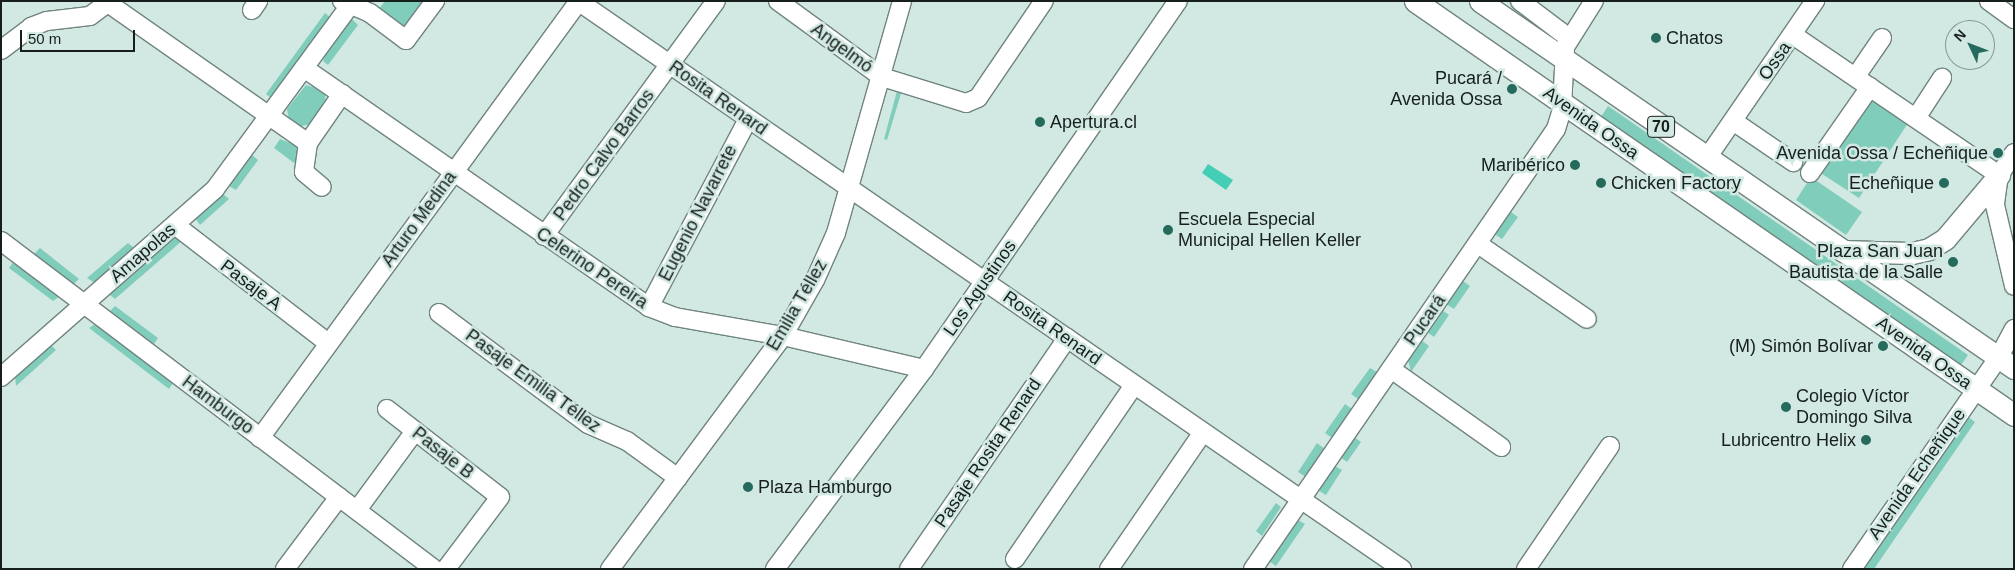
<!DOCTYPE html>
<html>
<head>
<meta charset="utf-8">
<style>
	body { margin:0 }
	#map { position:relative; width:2015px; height:570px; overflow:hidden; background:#d2e8e2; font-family:Helvetica,sans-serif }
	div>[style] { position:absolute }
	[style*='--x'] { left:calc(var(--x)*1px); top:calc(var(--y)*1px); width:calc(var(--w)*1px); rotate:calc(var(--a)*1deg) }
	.green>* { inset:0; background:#80cdbc }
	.water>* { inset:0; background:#44ceb5 }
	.roads { filter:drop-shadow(1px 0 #70847f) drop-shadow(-1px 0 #70847f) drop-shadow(0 1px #70847f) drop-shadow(0 -1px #70847f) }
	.minor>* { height:18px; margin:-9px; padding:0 9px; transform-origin:9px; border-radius:9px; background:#fff }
	.major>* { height:21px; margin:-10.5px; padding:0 10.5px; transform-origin:10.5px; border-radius:10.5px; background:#fff }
	.dots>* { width:14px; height:14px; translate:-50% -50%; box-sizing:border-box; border:2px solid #d2e8e2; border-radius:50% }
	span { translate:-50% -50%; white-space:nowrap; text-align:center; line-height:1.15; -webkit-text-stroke:5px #d2e8e2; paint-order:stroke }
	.shield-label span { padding:1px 4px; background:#d2e8e2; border:1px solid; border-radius:4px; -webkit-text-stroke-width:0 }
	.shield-label { font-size:16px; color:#171f1d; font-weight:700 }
	.poi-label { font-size:18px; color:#171f1d }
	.left { translate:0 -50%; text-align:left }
	.right { translate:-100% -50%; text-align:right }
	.street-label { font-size:18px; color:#171f1d }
	.frame { position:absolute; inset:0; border:2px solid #171f1d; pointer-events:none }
	.north { position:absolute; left:1945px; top:20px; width:50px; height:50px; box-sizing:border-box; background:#d2e8e2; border:1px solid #879893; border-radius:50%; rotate:313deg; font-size:14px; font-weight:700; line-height:20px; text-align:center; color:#171f1d }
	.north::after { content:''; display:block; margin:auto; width:18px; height:22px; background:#256a5d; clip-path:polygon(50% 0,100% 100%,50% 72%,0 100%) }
	.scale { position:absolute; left:20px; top:30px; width:115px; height:22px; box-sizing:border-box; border:2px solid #171f1d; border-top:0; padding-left:6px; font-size:15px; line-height:18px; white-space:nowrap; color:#171f1d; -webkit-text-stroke:4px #d2e8e2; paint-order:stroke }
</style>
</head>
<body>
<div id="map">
	<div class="green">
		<div style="clip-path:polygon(385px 1px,429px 1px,405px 36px,375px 14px)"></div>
		<div style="clip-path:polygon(325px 13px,331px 18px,271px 98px,266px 94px)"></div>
		<div style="clip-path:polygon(352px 19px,358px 25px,328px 65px,323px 61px,326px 54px)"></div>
		<div style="clip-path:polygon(306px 85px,320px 89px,325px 94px,326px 104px,311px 124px,297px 127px,289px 121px,287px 109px)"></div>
		<div style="clip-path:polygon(902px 90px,887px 140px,884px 139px,897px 91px)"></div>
		<div style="clip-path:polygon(1878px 99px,1910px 120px,1859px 198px,1819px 172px,1865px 103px)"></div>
		<div style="clip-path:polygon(1608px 106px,1968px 355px,1961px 365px,1601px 117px)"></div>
		<div style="clip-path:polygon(280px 139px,304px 149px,302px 169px,274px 148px)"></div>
		<div style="clip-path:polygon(252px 155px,258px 160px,236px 190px,229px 186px)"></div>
		<div style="clip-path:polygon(1811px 177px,1862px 212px,1846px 235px,1796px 200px)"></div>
		<div style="clip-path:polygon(1060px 189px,1005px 270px,1003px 270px)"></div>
		<div style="clip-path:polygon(223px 194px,229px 199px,200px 225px,195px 218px)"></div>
		<div style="clip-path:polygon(1511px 212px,1518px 217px,1502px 239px,1496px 235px,1497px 231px)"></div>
		<div style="clip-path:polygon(177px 234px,183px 240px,115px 299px,109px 294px)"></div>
		<div style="clip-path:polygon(128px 243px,134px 248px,95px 283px,87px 278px)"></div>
		<div style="clip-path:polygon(40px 248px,79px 279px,74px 284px,34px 254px)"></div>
		<div style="clip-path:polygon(14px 261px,60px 296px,53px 301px,9px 268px)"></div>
		<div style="clip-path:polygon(1463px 281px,1470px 286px,1454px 309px,1446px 304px)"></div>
		<div style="clip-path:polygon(115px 306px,158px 338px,154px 344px,109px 312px)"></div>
		<div style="clip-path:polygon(1442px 310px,1449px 315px,1434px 337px,1427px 332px)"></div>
		<div style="clip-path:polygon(95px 324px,173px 383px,169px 389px,89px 328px)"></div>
		<div style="clip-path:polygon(1421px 340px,1429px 346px,1411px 372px,1408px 360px)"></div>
		<div style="clip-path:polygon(51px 345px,56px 350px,16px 386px,15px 375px)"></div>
		<div style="clip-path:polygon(1370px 368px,1377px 372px,1358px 399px,1351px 394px)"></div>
		<div style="clip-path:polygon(1345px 404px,1352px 409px,1332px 438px,1325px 433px)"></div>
		<div style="clip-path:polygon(1967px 416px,1975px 422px,1874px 569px,1860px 569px)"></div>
		<div style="clip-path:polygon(1354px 437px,1361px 442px,1347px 462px,1340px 457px)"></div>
		<div style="clip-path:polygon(1317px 443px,1325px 449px,1306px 477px,1298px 472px)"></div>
		<div style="clip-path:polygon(1335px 466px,1342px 470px,1326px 495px,1318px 490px)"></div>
		<div style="clip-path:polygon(1276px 503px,1281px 507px,1262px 536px,1256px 531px)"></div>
		<div style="clip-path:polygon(1298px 520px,1305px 524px,1276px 566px,1269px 561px)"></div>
	</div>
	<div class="water">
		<div style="clip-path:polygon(1208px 164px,1233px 180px,1226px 190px,1202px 173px)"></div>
	</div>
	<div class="roads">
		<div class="minor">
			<div style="--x:105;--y:1;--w:248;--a:35"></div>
			<div style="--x:308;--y:143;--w:60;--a:-55.2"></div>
			<div style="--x:342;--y:1;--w:30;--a:23"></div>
			<div style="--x:370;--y:13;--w:45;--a:36.9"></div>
			<div style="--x:406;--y:40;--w:49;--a:-53.4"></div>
			<div style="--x:578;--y:1;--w:1001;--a:34.58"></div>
			<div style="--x:778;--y:1;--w:129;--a:36.2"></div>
			<div style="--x:882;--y:77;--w:88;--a:17.2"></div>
			<div style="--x:966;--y:103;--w:13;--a:-23"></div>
			<div style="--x:978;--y:98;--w:117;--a:-55.8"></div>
			<div style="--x:1520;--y:1;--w:61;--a:37.1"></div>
			<div style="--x:1989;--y:1;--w:31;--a:36"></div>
			<div style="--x:252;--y:10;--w:11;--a:-56"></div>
			<div style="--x:1793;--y:35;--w:249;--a:34.2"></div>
			<div style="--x:1;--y:50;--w:38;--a:-37"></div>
			<div style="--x:31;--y:27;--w:17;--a:-21"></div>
			<div style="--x:47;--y:21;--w:43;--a:-6.6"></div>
			<div style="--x:90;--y:16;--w:25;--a:-37"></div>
			<div style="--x:304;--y:68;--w:420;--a:34.7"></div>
			<div style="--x:649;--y:307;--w:28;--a:21"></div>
			<div style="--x:675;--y:317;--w:110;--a:10"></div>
			<div style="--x:783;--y:336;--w:145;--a:13.2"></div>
			<div style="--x:1856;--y:76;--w:46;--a:-55.6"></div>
			<div style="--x:1916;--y:118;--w:48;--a:-57"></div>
			<div style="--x:1733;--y:121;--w:73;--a:34.3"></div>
			<div style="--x:308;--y:143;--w:29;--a:98"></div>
			<div style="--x:304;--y:172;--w:23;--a:40"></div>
			<div style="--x:2014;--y:153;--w:27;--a:124"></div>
			<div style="--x:1999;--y:175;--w:30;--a:98"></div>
			<div style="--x:1995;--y:205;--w:83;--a:76.8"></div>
			<div style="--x:1707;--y:158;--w:191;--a:-55.5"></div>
			<div style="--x:1810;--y:173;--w:105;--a:-55.1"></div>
			<div style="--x:175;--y:225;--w:193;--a:37.6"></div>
			<div style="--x:544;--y:236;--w:291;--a:-53.8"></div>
			<div style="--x:1;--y:241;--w:543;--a:37.14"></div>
			<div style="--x:1478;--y:244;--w:132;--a:34.5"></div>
			<div style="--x:649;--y:307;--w:212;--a:-62.2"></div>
			<div style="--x:439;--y:313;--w:186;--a:36.7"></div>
			<div style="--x:588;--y:424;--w:43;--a:23.6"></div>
			<div style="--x:627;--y:441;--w:63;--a:36"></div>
			<div style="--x:1391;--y:369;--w:135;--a:35.3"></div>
			<div style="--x:1;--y:377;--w:285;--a:-41.3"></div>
			<div style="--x:215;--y:189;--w:233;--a:-53.7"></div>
			<div style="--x:387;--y:409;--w:143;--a:37.9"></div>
			<div style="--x:500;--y:497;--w:90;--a:126.9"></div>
			<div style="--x:260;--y:438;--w:541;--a:-53.87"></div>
			<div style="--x:357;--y:510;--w:98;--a:-53.7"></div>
			<div style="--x:1015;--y:559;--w:211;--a:-55.6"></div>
			<div style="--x:285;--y:569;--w:90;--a:-53.1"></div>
			<div style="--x:610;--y:569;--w:290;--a:-53.4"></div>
			<div style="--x:783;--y:336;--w:64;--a:-60.3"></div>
			<div style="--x:815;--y:280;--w:51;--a:-65.9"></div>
			<div style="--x:836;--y:233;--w:241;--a:-74.1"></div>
			<div style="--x:775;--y:569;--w:249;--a:-53.3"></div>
			<div style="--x:924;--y:369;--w:447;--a:-55.4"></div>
			<div style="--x:909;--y:569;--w:280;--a:-55.6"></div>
			<div style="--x:1109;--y:569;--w:166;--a:-55.5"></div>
			<div style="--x:1253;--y:569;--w:534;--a:-55.45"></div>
			<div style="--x:1556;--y:129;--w:21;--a:-73"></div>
			<div style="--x:1562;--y:109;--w:62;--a:-87.2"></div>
			<div style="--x:1565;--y:47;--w:54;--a:-57.8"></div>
			<div style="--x:1526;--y:569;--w:149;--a:-55.7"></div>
			<div style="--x:1852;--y:569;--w:258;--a:-55.3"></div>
			<div style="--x:1999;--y:357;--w:32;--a:-62"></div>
		</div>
		<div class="major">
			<div style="--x:1415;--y:1;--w:728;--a:34.65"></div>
			<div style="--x:1480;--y:1;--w:648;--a:34.5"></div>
			<div style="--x:1843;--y:251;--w:69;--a:1.7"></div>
			<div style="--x:1912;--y:253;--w:17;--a:-13"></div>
			<div style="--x:1929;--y:249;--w:19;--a:-32"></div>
			<div style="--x:1945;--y:239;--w:84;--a:-49.8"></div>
		</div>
	</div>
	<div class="dots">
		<div style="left:1656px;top:38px;background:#256a5d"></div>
		<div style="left:1512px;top:89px;background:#256a5d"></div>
		<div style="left:1040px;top:122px;background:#256a5d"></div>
		<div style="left:1998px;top:153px;background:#256a5d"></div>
		<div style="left:1575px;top:165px;background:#256a5d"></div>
		<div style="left:1601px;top:183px;background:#256a5d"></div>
		<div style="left:1944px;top:183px;background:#256a5d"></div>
		<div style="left:1168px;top:230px;background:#256a5d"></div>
		<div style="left:1953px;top:262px;background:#256a5d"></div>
		<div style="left:1883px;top:346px;background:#256a5d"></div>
		<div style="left:1786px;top:407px;background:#256a5d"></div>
		<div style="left:1866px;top:440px;background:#256a5d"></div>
		<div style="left:748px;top:487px;background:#256a5d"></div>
	</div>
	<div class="shield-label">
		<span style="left:1661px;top:127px">70</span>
	</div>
	<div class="poi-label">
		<span class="left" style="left:1666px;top:38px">Chatos</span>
		<span class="right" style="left:1502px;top:89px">Pucará /<br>Avenida Ossa</span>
		<span class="left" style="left:1050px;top:122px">Apertura.cl</span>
		<span class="right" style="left:1988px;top:153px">Avenida Ossa / Echeñique</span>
		<span class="right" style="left:1565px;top:165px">Maribérico</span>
		<span class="left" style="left:1611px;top:183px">Chicken Factory</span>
		<span class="right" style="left:1934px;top:183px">Echeñique</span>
		<span class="left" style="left:1178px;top:230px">Escuela Especial<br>Municipal Hellen Keller</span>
		<span class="right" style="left:1943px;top:262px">Plaza San Juan<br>Bautista de la Salle</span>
		<span class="right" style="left:1873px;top:346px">(M) Simón Bolívar</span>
		<span class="left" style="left:1796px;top:407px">Colegio Víctor<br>Domingo Silva</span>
		<span class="right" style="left:1856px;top:440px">Lubricentro Helix</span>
		<span class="left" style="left:758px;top:487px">Plaza Hamburgo</span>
	</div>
	<div class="street-label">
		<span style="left:842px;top:48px;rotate:36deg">Angelmó</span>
		<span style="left:1775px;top:61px;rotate:-55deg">Ossa</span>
		<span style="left:718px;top:98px;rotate:35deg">Rosita Renard</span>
		<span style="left:1591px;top:123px;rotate:35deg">Avenida Ossa</span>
		<span style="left:604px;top:155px;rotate:-54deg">Pedro Calvo Barros</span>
		<span style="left:698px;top:213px;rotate:-63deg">Eugenio Navarrete</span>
		<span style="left:419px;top:219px;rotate:-54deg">Arturo Medina</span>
		<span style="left:143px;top:253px;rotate:-41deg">Amapolas</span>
		<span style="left:592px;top:268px;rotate:34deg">Celerino Pereira</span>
		<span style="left:251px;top:285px;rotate:37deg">Pasaje A</span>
		<span style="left:980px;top:288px;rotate:-55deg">Los Agustinos</span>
		<span style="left:797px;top:305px;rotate:-60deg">Emilia Téllez</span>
		<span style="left:1425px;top:320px;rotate:-55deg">Pucará</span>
		<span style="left:1052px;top:328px;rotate:35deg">Rosita Renard</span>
		<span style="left:1924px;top:353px;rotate:35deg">Avenida Ossa</span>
		<span style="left:533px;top:381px;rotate:36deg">Pasaje Emilia Téllez</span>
		<span style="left:218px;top:405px;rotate:37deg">Hamburgo</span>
		<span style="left:443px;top:453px;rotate:38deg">Pasaje B</span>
		<span style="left:988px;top:453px;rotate:-56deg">Pasaje Rosita Renard</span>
		<span style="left:1917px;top:474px;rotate:-55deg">Avenida Echeñique</span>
	</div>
	<div class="frame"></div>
	<div class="north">N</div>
	<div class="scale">50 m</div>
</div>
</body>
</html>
